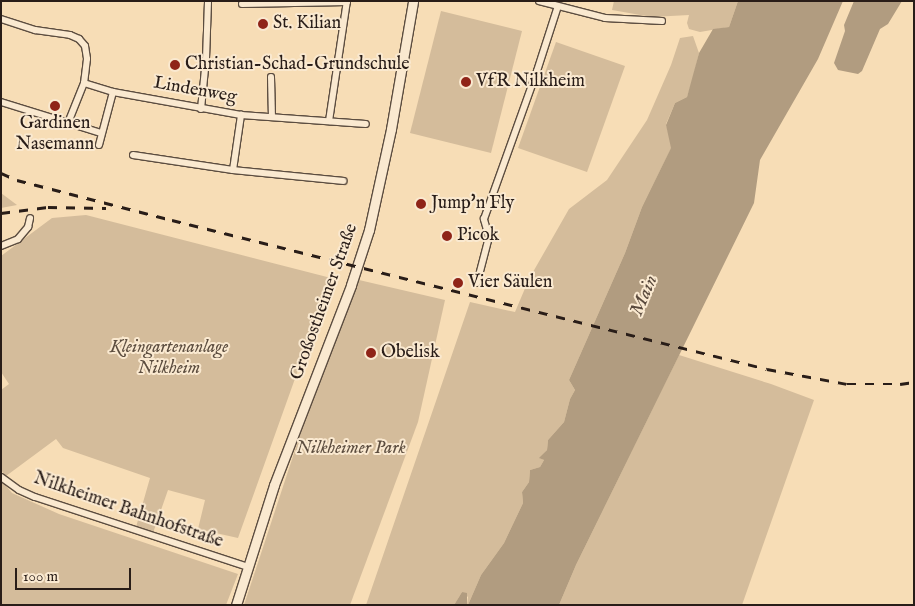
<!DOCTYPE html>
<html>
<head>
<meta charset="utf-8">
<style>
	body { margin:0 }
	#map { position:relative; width:915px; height:606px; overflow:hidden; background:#f7ddb6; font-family:"IM FELL English",serif }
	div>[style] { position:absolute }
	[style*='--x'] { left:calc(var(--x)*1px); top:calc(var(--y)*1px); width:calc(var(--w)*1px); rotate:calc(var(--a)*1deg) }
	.green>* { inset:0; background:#d4bc9b }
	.water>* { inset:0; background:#b19c80 }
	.roads { filter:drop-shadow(1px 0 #5c4d40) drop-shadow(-1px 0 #5c4d40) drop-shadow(0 1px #5c4d40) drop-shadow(0 -1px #5c4d40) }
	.minor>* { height:6px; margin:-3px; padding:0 3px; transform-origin:3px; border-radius:3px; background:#fae9d0 }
	.secondary>* { height:9px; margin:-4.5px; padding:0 4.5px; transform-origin:4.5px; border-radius:4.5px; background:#fae9d0 }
	.rail>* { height:2.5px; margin-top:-1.25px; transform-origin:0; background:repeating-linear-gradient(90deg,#291d18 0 9px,transparent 0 18px) }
	.dots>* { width:14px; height:14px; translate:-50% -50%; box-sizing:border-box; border:2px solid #fae9d0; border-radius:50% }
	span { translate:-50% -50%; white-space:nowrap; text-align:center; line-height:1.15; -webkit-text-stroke:4px #fae9d0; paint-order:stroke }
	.poi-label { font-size:18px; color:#291d18 }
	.left { translate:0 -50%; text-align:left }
	.street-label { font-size:18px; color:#291d18 }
	.park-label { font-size:18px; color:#5c4d3f; font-style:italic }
	.water-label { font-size:19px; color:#59493c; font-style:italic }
	.frame { position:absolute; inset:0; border:2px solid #291d18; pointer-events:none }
	.scale { position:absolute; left:15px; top:568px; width:116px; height:22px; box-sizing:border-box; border:2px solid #291d18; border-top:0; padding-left:6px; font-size:15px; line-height:18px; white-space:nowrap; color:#291d18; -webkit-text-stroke:4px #fae9d0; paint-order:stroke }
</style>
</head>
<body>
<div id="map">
	<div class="green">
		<div style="clip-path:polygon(614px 1px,738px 1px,729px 27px,700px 32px,689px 29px,687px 23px,689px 15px,652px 17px,612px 10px)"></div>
		<div style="clip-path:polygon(441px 11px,522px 31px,491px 153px,410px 133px)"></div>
		<div style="clip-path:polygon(693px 36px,699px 53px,692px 82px,687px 97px,675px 103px,666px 124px,672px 147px,642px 207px,625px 253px,569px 380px,575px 390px,570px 399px,564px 422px,548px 440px,547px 450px,540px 458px,544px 460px,540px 467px,530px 470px,529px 482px,522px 492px,523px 503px,504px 543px,481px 575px,468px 605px,467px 605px,468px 597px,462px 592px,454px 605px,366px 605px,470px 302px,515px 312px,529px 279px,569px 209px,607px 180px,647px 120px,671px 65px,680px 38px)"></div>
		<div style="clip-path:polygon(556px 42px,625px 66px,587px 172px,518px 148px)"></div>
		<div style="clip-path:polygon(1px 193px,17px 205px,1px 208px)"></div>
		<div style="clip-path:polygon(86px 215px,331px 278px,238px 538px,198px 529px,205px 500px,168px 490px,153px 533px,136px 527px,150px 478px,63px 448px,56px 439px,6px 476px,1px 470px,1px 390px,9px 384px,1px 372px,1px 256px,52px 218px)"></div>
		<div style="clip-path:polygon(359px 280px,445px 300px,418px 422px,350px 605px,244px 605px,300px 435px)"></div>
		<div style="clip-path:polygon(679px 355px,771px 384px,814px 400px,742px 605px,559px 605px,576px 565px)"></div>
		<div style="clip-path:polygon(1px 480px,12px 493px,59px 514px,238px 574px,226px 605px,1px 605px)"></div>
	</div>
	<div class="water">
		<div style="clip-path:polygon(738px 1px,843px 1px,818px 59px,760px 160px,754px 203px,576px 565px,559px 605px,468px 605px,481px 575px,504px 543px,523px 503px,522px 492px,529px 482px,530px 470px,540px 467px,544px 460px,539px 458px,547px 450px,548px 440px,564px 422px,570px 399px,575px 390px,569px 380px,625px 253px,642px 207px,671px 148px,666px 125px,675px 103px,687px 97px,699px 53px,713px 29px,729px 27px)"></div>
		<div style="clip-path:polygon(854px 1px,902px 1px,888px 24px,880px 29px,862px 71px,858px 74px,838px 70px,834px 63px,845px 31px,844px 25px)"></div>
		<div style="clip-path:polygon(462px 592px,467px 593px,467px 605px,454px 605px)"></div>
	</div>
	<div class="roads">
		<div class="minor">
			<div style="--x:539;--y:1;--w:68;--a:14.4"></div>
			<div style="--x:605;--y:18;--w:57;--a:3"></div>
			<div style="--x:242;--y:4;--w:105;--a:-1.1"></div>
			<div style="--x:1;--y:19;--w:36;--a:18"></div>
			<div style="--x:35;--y:30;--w:35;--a:8"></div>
			<div style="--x:70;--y:35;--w:10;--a:24"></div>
			<div style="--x:79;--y:39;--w:9;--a:49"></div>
			<div style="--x:85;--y:46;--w:13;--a:81"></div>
			<div style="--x:87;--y:59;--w:24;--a:97"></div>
			<div style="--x:84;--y:83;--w:43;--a:111.8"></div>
			<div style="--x:271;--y:77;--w:40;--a:88.6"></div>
			<div style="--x:84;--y:83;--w:30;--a:17"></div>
			<div style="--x:113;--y:92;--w:130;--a:10.2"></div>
			<div style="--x:241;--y:115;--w:125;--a:4.1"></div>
			<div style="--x:1;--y:102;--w:105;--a:17.2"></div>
			<div style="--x:201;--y:109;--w:50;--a:-84.3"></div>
			<div style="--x:206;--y:59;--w:58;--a:-88"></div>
			<div style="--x:329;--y:121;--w:121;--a:-81.5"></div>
			<div style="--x:99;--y:145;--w:55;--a:-75.2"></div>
			<div style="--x:133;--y:155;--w:101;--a:8.5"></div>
			<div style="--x:233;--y:170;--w:56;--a:-81.7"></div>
			<div style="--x:233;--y:170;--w:111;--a:5.7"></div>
			<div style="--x:1;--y:246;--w:18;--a:-22"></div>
			<div style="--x:18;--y:239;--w:16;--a:-50"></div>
			<div style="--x:28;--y:227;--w:9;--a:-77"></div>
			<div style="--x:477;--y:283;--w:48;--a:-75.4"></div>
			<div style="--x:489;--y:237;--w:19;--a:-106"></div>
			<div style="--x:484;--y:219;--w:157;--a:-70.3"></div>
			<div style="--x:537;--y:71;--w:68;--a:-72.1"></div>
			<div style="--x:1;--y:477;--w:22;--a:36"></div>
			<div style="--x:19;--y:490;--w:17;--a:24"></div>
			<div style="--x:35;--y:497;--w:224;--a:18.2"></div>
		</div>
		<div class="secondary">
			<div style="--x:236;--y:605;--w:126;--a:-72.4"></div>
			<div style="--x:274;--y:485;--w:214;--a:-68.9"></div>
			<div style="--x:351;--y:285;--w:58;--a:-71.9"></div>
			<div style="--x:369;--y:230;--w:103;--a:-77.7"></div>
			<div style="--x:391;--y:129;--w:130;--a:-80.2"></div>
		</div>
	</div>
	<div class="rail">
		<div style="--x:1;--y:173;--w:17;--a:24"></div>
		<div style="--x:17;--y:180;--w:160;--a:14.5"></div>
		<div style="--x:172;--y:220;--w:613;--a:14.06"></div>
		<div style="--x:767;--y:369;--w:81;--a:10.6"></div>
		<div style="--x:847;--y:384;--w:53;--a:0"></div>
		<div style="--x:900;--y:384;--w:14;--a:-8"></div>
		<div style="--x:1;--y:213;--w:47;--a:-7.3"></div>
		<div style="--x:48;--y:207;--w:58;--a:1"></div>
	</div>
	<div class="dots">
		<div style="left:263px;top:24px;background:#8f2418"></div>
		<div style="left:175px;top:65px;background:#8f2418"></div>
		<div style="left:466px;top:82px;background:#8f2418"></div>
		<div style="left:55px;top:106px;background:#8f2418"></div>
		<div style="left:421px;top:204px;background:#8f2418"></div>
		<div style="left:447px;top:236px;background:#8f2418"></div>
		<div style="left:458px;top:283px;background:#8f2418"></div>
		<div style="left:371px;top:353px;background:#8f2418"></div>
	</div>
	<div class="poi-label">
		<span class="left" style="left:273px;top:24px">St. Kilian</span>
		<span class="left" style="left:185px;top:65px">Christian-Schad-Grundschule</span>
		<span class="left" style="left:476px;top:82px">VfR Nilkheim</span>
		<span style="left:55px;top:135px">Gardinen<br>Nasemann</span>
		<span class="left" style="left:431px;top:204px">Jump'n Fly</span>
		<span class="left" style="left:457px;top:236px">Picok</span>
		<span class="left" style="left:468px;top:283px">Vier Säulen</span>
		<span class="left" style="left:381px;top:353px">Obelisk</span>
	</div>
	<div class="street-label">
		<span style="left:195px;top:91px;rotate:10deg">Lindenweg</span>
		<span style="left:325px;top:302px;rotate:-70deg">Großostheimer Straße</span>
		<span style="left:128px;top:511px;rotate:19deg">Nilkheimer Bahnhofstraße</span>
	</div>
	<div class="park-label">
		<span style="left:169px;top:359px">Kleingartenanlage<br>Nilkheim</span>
		<span style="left:351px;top:449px">Nilkheimer Park</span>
	</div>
	<div class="water-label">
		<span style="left:645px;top:296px;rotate:-67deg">Main</span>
	</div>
	<div class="frame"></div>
	<div class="scale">100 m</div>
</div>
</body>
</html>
